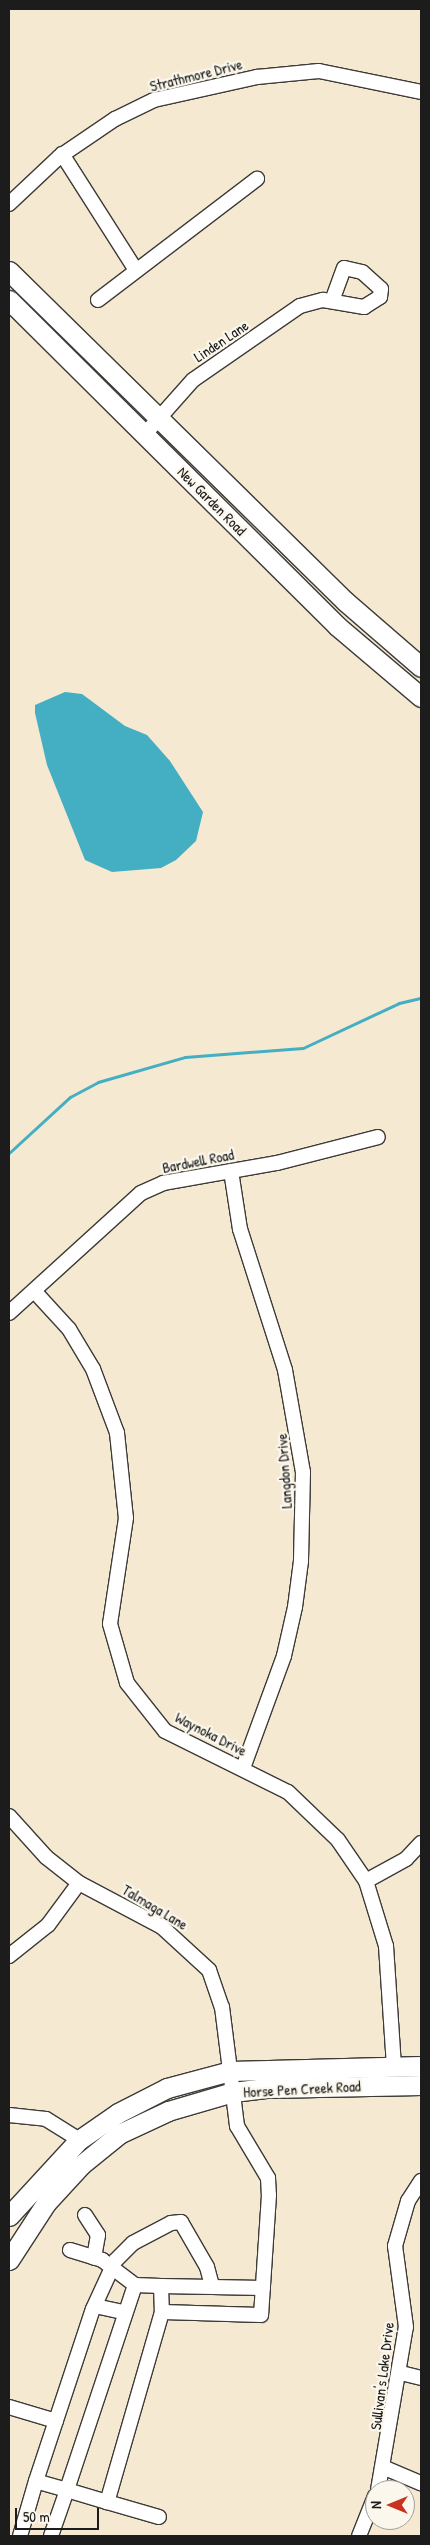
<!DOCTYPE html>
<html>
<head>
<meta charset="utf-8">
<style>
	body { margin:0 }
	#map { position:relative; width:430px; height:2545px; overflow:hidden; background:#f5e9d2; font-family:"Patrick Hand",sans-serif }
	div>[style] { position:absolute }
	[style*='--x'] { left:calc(var(--x)*1px); top:calc(var(--y)*1px); width:calc(var(--w)*1px); rotate:calc(var(--a)*1deg) }
	.water>* { inset:0; background:#44aec3 }
	.stream>* { height:3px; margin:-1.5px; padding:0 1.5px; transform-origin:1.5px; border-radius:1.5px; background:#44aec3 }
	.roads { filter:drop-shadow(1px 0 #3d3b37) drop-shadow(-1px 0 #3d3b37) drop-shadow(0 1px #3d3b37) drop-shadow(0 -1px #3d3b37) }
	.street>* { height:14px; margin:-7px; padding:0 7px; transform-origin:7px; border-radius:7px; background:#fff }
	.secondary>* { height:19px; margin:-9.5px; padding:0 9.5px; transform-origin:9.5px; border-radius:9.5px; background:#fff }
	span { translate:-50% -50%; white-space:nowrap; text-align:center; line-height:1.15; -webkit-text-stroke:4.5px #fbf7ec; paint-order:stroke }
	.street-label { font-size:15px; color:#1c1c1c }
	.frame { position:absolute; inset:0; border:10px solid #1c1c1c; pointer-events:none }
	.north { position:absolute; left:365px; top:2480px; width:50px; height:50px; box-sizing:border-box; background:#fbf7ec; border:1px solid #a29f99; border-radius:50%; rotate:270deg; font-size:14px; font-weight:700; line-height:20px; text-align:center; color:#1c1c1c }
	.north::after { content:''; display:block; margin:auto; width:18px; height:22px; background:#c8321e; clip-path:polygon(50% 0,100% 100%,50% 72%,0 100%) }
	.scale { position:absolute; left:15px; top:2508px; width:84px; height:22px; box-sizing:border-box; border:2px solid #1c1c1c; border-top:0; padding-left:6px; font-size:15px; line-height:18px; white-space:nowrap; color:#1c1c1c; -webkit-text-stroke:4px #fbf7ec; paint-order:stroke }
</style>
</head>
<body>
<div id="map">
	<div class="water">
		<div style="clip-path:polygon(65px 692px,82px 694px,125px 726px,147px 735px,170px 761px,203px 812px,196px 841px,176px 860px,161px 868px,112px 872px,85px 860px,47px 765px,35px 713px,35px 705px)"></div>
	</div>
	<div class="stream">
		<div style="--x:9;--y:1153;--w:83;--a:-42.6"></div>
		<div style="--x:70;--y:1097;--w:32;--a:-28"></div>
		<div style="--x:98;--y:1082;--w:91;--a:-16"></div>
		<div style="--x:185;--y:1057;--w:118;--a:-4.4"></div>
		<div style="--x:303;--y:1048;--w:106;--a:-25.1"></div>
		<div style="--x:399;--y:1003;--w:23;--a:-13"></div>
	</div>
	<div class="roads">
		<div class="street">
			<div style="--x:62;--y:154;--w:138;--a:57.5"></div>
			<div style="--x:9;--y:204;--w:69;--a:-43.2"></div>
			<div style="--x:59;--y:157;--w:68;--a:-34.2"></div>
			<div style="--x:115;--y:119;--w:43;--a:-26"></div>
			<div style="--x:154;--y:100;--w:106;--a:-12.6"></div>
			<div style="--x:257;--y:77;--w:62;--a:-5.5"></div>
			<div style="--x:319;--y:71;--w:104;--a:11.6"></div>
			<div style="--x:98;--y:300;--w:200;--a:-37.3"></div>
			<div style="--x:145;--y:434;--w:72;--a:-48.4"></div>
			<div style="--x:193;--y:380;--w:130;--a:-34.7"></div>
			<div style="--x:300;--y:306;--w:24;--a:-15"></div>
			<div style="--x:323;--y:300;--w:42;--a:9.7"></div>
			<div style="--x:364;--y:307;--w:19;--a:-32"></div>
			<div style="--x:380;--y:297;--w:8;--a:-83"></div>
			<div style="--x:381;--y:289;--w:25;--a:-138"></div>
			<div style="--x:362;--y:272;--w:18;--a:-167"></div>
			<div style="--x:344;--y:268;--w:35;--a:110"></div>
			<div style="--x:231;--y:1171;--w:59;--a:81.2"></div>
			<div style="--x:240;--y:1229;--w:148;--a:72.3"></div>
			<div style="--x:285;--y:1370;--w:104;--a:80"></div>
			<div style="--x:303;--y:1472;--w:89;--a:91.3"></div>
			<div style="--x:301;--y:1561;--w:46;--a:97.4"></div>
			<div style="--x:295;--y:1607;--w:50;--a:102.7"></div>
			<div style="--x:284;--y:1656;--w:119;--a:110.1"></div>
			<div style="--x:36;--y:1293;--w:49;--a:47.5"></div>
			<div style="--x:69;--y:1329;--w:47;--a:59"></div>
			<div style="--x:93;--y:1369;--w:68;--a:69.4"></div>
			<div style="--x:117;--y:1433;--w:85;--a:84"></div>
			<div style="--x:126;--y:1518;--w:107;--a:98.6"></div>
			<div style="--x:110;--y:1624;--w:61;--a:73.9"></div>
			<div style="--x:127;--y:1683;--w:61;--a:51.6"></div>
			<div style="--x:165;--y:1731;--w:137;--a:26.4"></div>
			<div style="--x:288;--y:1792;--w:69;--a:43.8"></div>
			<div style="--x:338;--y:1840;--w:50;--a:55.7"></div>
			<div style="--x:366;--y:1881;--w:68;--a:72.9"></div>
			<div style="--x:386;--y:1946;--w:120;--a:86.2"></div>
			<div style="--x:9;--y:1313;--w:178;--a:-42.3"></div>
			<div style="--x:141;--y:1193;--w:24;--a:-24"></div>
			<div style="--x:163;--y:1183;--w:116;--a:-10"></div>
			<div style="--x:277;--y:1163;--w:104;--a:-14.4"></div>
			<div style="--x:9;--y:1816;--w:55;--a:47.9"></div>
			<div style="--x:46;--y:1857;--w:42;--a:38.2"></div>
			<div style="--x:79;--y:1883;--w:94;--a:27.9"></div>
			<div style="--x:162;--y:1927;--w:64;--a:42.5"></div>
			<div style="--x:209;--y:1970;--w:39;--a:71"></div>
			<div style="--x:222;--y:2007;--w:120;--a:82.8"></div>
			<div style="--x:237;--y:2126;--w:61;--a:59.2"></div>
			<div style="--x:268;--y:2178;--w:17;--a:87"></div>
			<div style="--x:269;--y:2195;--w:120;--a:93.8"></div>
			<div style="--x:261;--y:2315;--w:99;--a:-178.3"></div>
			<div style="--x:162;--y:2312;--w:198;--a:106.1"></div>
			<div style="--x:107;--y:2502;--w:42;--a:-163.3"></div>
			<div style="--x:67;--y:2490;--w:49;--a:109.2"></div>
			<div style="--x:366;--y:1881;--w:46;--a:-28.8"></div>
			<div style="--x:406;--y:1859;--w:22;--a:-47"></div>
			<div style="--x:9;--y:1956;--w:50;--a:-38.5"></div>
			<div style="--x:48;--y:1925;--w:52;--a:-53.6"></div>
			<div style="--x:9;--y:2115;--w:37;--a:6"></div>
			<div style="--x:46;--y:2119;--w:39;--a:32"></div>
			<div style="--x:85;--y:2215;--w:24;--a:57"></div>
			<div style="--x:98;--y:2235;--w:23;--a:100"></div>
			<div style="--x:70;--y:2250;--w:34;--a:17"></div>
			<div style="--x:102;--y:2260;--w:41;--a:37.1"></div>
			<div style="--x:135;--y:2285;--w:26;--a:2"></div>
			<div style="--x:161;--y:2286;--w:26;--a:88"></div>
			<div style="--x:135;--y:2285;--w:216;--a:108.4"></div>
			<div style="--x:67;--y:2490;--w:32;--a:-164"></div>
			<div style="--x:36;--y:2481;--w:181;--a:-71.7"></div>
			<div style="--x:93;--y:2309;--w:53;--a:-65.4"></div>
			<div style="--x:115;--y:2261;--w:25;--a:-45"></div>
			<div style="--x:133;--y:2243;--w:43;--a:-27.8"></div>
			<div style="--x:171;--y:2223;--w:10;--a:-6"></div>
			<div style="--x:181;--y:2222;--w:52;--a:60"></div>
			<div style="--x:207;--y:2267;--w:20;--a:75"></div>
			<div style="--x:161;--y:2286;--w:102;--a:1.1"></div>
			<div style="--x:95;--y:2306;--w:29;--a:12"></div>
			<div style="--x:401;--y:2373;--w:21;--a:14"></div>
			<div style="--x:9;--y:2407;--w:49;--a:16.6"></div>
			<div style="--x:385;--y:2468;--w:39;--a:23"></div>
			<div style="--x:378;--y:2490;--w:165;--a:-80.3"></div>
			<div style="--x:406;--y:2327;--w:82;--a:-97.7"></div>
			<div style="--x:395;--y:2246;--w:47;--a:-73.9"></div>
			<div style="--x:408;--y:2201;--w:24;--a:-57"></div>
			<div style="--x:107;--y:2502;--w:54;--a:16.1"></div>
			<div style="--x:20;--y:2536;--w:57;--a:-73.8"></div>
			<div style="--x:359;--y:2536;--w:43;--a:-68.2"></div>
		</div>
		<div class="secondary">
			<div style="--x:9;--y:271;--w:472;--a:44.5"></div>
			<div style="--x:346;--y:602;--w:99;--a:40.9"></div>
			<div style="--x:9;--y:300;--w:462;--a:44.8"></div>
			<div style="--x:337;--y:626;--w:110;--a:40.2"></div>
			<div style="--x:9;--y:2216;--w:103;--a:-47.4"></div>
			<div style="--x:79;--y:2140;--w:47;--a:-34.7"></div>
			<div style="--x:118;--y:2113;--w:55;--a:-27"></div>
			<div style="--x:167;--y:2088;--w:65;--a:-15.1"></div>
			<div style="--x:230;--y:2071;--w:191;--a:-1.5"></div>
			<div style="--x:9;--y:2260;--w:68;--a:-57"></div>
			<div style="--x:46;--y:2203;--w:52;--a:-47.4"></div>
			<div style="--x:81;--y:2165;--w:49;--a:-39.2"></div>
			<div style="--x:119;--y:2134;--w:54;--a:-25.1"></div>
			<div style="--x:168;--y:2111;--w:68;--a:-16.3"></div>
			<div style="--x:233;--y:2092;--w:35;--a:-7"></div>
			<div style="--x:268;--y:2088;--w:153;--a:-1.1"></div>
		</div>
	</div>
	<div class="street-label">
		<span style="left:196px;top:75px;rotate:-14deg">Strathmore Drive</span>
		<span style="left:221px;top:341px;rotate:-34deg">Linden Lane</span>
		<span style="left:212px;top:501px;rotate:45deg">New Garden Road</span>
		<span style="left:198px;top:1161px;rotate:-11deg">Bardwell Road</span>
		<span style="left:284px;top:1471px;rotate:-94deg">Langdon Drive</span>
		<span style="left:211px;top:1734px;rotate:27deg">Waynoka Drive</span>
		<span style="left:155px;top:1907px;rotate:31deg">Talmaga Lane</span>
		<span style="left:302px;top:2089px;rotate:-3deg">Horse Pen Creek Road</span>
		<span style="left:382px;top:2376px;rotate:-83deg">Sullivan's Lake Drive</span>
	</div>
	<div class="frame"></div>
	<div class="north">N</div>
	<div class="scale">50 m</div>
</div>
</body>
</html>
